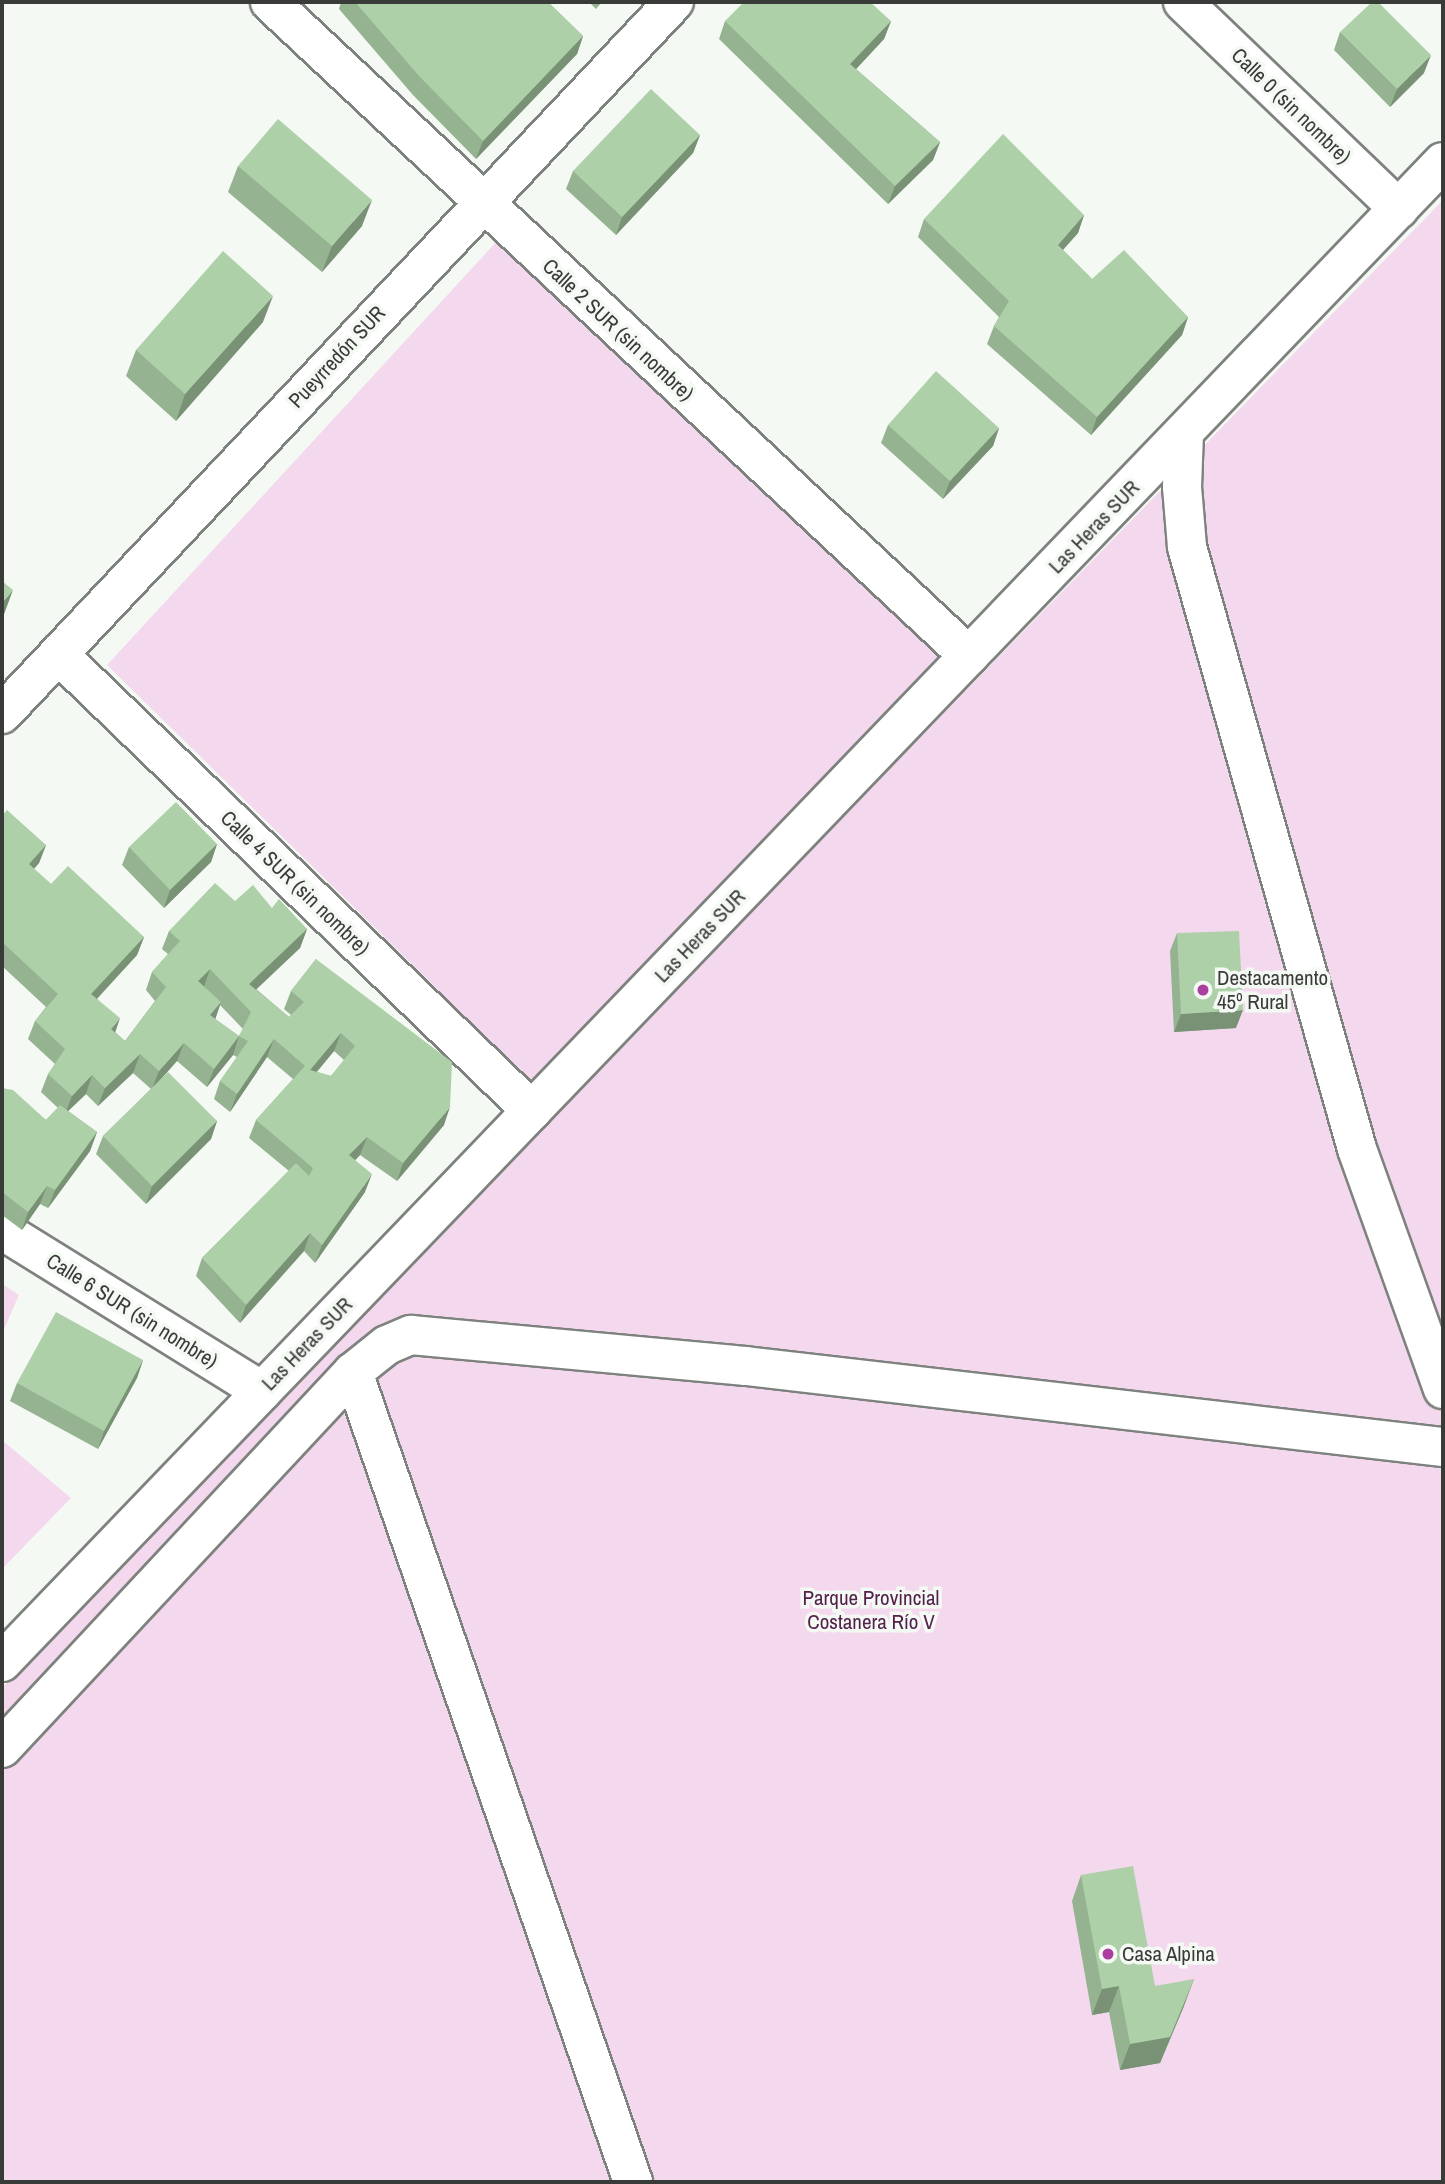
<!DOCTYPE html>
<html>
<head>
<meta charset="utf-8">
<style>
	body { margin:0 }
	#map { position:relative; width:1445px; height:2184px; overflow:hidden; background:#f5f9f4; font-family:"Archivo Narrow",sans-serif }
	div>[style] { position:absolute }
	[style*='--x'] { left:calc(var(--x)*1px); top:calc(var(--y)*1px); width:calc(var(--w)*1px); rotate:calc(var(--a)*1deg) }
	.green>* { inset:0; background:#f4d9ee }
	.roads { filter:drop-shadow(2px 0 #7e827e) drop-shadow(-2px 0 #7e827e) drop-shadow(0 2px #7e827e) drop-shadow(0 -2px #7e827e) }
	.street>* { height:38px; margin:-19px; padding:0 19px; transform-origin:19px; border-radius:19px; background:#fff }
	.wall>* { inset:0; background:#95b391 }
	.shaded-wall>* { inset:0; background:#799276 }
	.building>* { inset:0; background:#add0a9 }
	.dots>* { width:19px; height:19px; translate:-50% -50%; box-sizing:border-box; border:4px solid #f5f9f4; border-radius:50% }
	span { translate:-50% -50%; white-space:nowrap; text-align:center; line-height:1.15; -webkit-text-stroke:7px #f5f9f4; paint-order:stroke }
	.street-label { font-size:21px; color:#393b39 }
	.poi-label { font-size:21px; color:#393b39 }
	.left { translate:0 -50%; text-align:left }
	.park-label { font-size:21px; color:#53214c }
	.frame { position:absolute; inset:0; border:4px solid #393b39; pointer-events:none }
</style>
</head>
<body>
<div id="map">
	<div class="green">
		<div style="clip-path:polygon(1443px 200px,1443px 2182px,2px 2182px,2px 1688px,234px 1443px)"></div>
		<div style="clip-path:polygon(498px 240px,942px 652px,534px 1084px,107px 665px)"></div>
		<div style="clip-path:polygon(2px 1284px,19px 1295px,2px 1334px)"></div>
		<div style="clip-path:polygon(2px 1440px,71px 1498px,2px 1569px)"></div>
	</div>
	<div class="roads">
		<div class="street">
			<div style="--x:270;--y:2;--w:957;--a:43.1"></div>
			<div style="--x:1183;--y:2;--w:299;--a:43.8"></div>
			<div style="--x:1184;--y:433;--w:54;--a:92.1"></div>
			<div style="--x:1182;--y:487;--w:60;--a:85.2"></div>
			<div style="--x:1187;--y:547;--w:626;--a:74.23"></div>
			<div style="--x:1357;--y:1149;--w:255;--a:70.3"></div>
			<div style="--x:58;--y:654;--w:658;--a:43.95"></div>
			<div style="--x:2;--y:714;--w:979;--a:-46.66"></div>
			<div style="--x:2;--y:1230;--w:306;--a:31.8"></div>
			<div style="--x:353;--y:1372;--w:857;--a:70.93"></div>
			<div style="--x:2;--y:1662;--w:2080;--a:-46.15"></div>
			<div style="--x:2;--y:1748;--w:514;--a:-46.97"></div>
			<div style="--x:353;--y:1372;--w:43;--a:-38.5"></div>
			<div style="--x:387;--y:1345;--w:26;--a:-23"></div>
			<div style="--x:411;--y:1335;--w:336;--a:5.3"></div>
			<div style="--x:746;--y:1366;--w:702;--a:6.63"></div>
		</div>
	</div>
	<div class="wall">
		<div style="clip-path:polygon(341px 2px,548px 2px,583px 36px,577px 54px,476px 159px,413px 95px,339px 9px)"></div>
		<div style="clip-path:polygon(589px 2px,602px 2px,596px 9px)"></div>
		<div style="clip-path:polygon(725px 21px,891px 21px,884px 39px,856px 69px,940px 142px,933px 160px,888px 204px,719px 39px)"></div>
		<div style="clip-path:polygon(1340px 32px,1424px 73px,1390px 107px,1334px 50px)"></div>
		<div style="clip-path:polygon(700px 135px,693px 153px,616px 235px,566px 189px,573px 171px)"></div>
		<div style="clip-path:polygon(238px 166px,362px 226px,322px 272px,228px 192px)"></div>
		<div style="clip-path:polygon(1084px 215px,1078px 233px,1063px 250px,1092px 279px,1188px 317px,1182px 335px,1091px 435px,987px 344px,994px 326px,999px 317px,918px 237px,924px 219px)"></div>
		<div style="clip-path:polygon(263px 322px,176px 421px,126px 376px,136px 350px)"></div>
		<div style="clip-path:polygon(888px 425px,999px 428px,993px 446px,943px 499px,881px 443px)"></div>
		<div style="clip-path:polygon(evenodd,2px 816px,46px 845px,39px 863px,34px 869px,51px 884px,144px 937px,137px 955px,97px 998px,115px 1032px,125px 1041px,155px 1001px,146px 990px,152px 972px,168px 954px,162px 949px,169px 931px,235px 901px,272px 908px,307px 929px,300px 948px,256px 989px,289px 1017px,291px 1015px,284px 1009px,291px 991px,316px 959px,444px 1125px,397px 1181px,360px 1155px,355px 1160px,365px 1192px,315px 1263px,304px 1251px,240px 1323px,196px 1276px,202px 1258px,289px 1171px,249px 1138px,256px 1120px,293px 1079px,267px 1057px,230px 1112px,214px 1099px,220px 1081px,237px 1057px,233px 1055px,207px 1087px,177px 1061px,162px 1078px,217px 1121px,211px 1139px,146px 1204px,96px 1154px,103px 1136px,151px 1089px,133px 1073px,98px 1106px,86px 1094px,68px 1111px,97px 1132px,90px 1151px,48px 1208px,40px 1204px,22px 1230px,2px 1215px,2px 1088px,46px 1120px,58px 1108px,41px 1092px,48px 1074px,55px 1064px,28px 1039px,35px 1021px,46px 1007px,2px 966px,2px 816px,220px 1005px,243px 1029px,239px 1036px,215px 1019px,220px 1005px,2px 816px,334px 1051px,344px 1060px,331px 1076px,317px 1072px,334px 1051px)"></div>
		<div style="clip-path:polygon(217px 844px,211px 862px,164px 908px,122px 865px,129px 847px)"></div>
		<div style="clip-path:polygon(1177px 933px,1236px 1028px,1174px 1032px,1170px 951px)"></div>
		<div style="clip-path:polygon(143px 1360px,137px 1378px,98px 1449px,10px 1401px,17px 1383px)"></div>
		<div style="clip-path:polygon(1081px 1875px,1155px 1986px,1184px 2006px,1160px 2063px,1120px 2070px,1109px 2012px,1092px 2015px,1072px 1901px)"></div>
	</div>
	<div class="shaded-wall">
		<div style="clip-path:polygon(891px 21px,884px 39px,844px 82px,850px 64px)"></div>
		<div style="clip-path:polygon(583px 36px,577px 54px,476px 159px,483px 141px)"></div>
		<div style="clip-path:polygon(1431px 55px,1424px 73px,1390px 107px,1397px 89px)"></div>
		<div style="clip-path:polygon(700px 135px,693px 153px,616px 235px,622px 217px)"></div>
		<div style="clip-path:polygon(940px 142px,933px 160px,888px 204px,895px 186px)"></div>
		<div style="clip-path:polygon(372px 200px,362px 226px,322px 272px,332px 246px)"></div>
		<div style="clip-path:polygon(1084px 215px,1078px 233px,1051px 263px,1058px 245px)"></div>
		<div style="clip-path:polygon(273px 296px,263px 322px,176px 421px,185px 394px)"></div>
		<div style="clip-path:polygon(1188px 317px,1182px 335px,1091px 435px,1097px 417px)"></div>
		<div style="clip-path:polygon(999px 428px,993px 446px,943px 499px,950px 481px)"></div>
		<div style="clip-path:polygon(13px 590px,3px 617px,2px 618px,2px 603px)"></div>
		<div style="clip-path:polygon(217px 844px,211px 862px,164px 908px,170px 890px)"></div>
		<div style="clip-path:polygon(46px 845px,39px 863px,22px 882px,29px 864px)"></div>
		<div style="clip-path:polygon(307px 929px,300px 948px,243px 1002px,249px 984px)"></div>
		<div style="clip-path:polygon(144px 937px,137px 955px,85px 1012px,91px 994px)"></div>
		<div style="clip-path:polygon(210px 969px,204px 987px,198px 981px)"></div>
		<div style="clip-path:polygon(221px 1002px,215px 1020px,210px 1015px)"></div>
		<div style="clip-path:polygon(1243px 1010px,1236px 1028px,1174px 1032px,1181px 1014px)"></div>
		<div style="clip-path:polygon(120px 1018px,114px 1036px,111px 1029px)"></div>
		<div style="clip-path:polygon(341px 1033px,334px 1051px,303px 1088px,310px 1070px)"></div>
		<div style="clip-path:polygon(239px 1036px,233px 1055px,207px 1087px,214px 1069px)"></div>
		<div style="clip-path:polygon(274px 1039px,267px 1057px,230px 1112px,237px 1094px)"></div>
		<div style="clip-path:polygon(184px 1043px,177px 1061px,152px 1089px,159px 1071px)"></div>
		<div style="clip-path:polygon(140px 1054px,133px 1073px,98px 1106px,105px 1088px)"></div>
		<div style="clip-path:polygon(92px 1075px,86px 1094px,65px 1114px,72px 1096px)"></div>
		<div style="clip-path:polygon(450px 1107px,444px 1125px,397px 1181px,403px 1163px)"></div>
		<div style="clip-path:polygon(217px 1121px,211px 1139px,146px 1204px,152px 1186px)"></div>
		<div style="clip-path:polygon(97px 1132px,90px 1151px,48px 1208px,55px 1190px)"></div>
		<div style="clip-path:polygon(367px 1137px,360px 1155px,343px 1173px,349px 1155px)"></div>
		<div style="clip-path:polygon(372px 1174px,365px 1192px,315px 1263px,322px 1245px)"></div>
		<div style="clip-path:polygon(47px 1186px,40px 1204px,22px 1230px,28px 1212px)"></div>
		<div style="clip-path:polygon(310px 1233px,304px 1251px,240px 1323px,246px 1305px)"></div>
		<div style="clip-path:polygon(143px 1360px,137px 1378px,98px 1449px,104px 1431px)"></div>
		<div style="clip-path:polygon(1194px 1979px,1184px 2006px,1160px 2063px,1120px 2070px,1130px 2044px)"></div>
		<div style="clip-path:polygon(1119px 1986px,1109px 2012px,1092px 2015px,1102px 1989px)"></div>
	</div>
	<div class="building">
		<div style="clip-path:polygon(355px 2px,548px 2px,583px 36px,483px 141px,420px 77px)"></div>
		<div style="clip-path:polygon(744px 2px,870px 2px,891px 21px,850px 64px,940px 142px,895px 186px,725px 21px)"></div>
		<div style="clip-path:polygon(1372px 2px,1378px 2px,1431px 55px,1397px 89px,1340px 32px)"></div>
		<div style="clip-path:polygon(651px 89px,700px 135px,622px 217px,573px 171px)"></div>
		<div style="clip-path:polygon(278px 119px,372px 200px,332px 246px,238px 166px)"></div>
		<div style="clip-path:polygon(1003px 134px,1084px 215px,1058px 245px,1092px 279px,1124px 250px,1188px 317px,1097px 417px,994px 326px,1009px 301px,924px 219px)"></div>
		<div style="clip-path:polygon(223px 251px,273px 296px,185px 394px,136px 350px)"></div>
		<div style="clip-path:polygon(936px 371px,999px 428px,950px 481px,888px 425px)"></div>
		<div style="clip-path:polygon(2px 581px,13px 590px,2px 603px)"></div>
		<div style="clip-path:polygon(176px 802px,217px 844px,170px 890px,129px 847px)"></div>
		<div style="clip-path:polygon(evenodd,7px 810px,46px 845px,29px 864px,51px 884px,68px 866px,144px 937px,91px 994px,120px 1018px,111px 1029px,125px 1041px,166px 987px,152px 972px,180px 941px,169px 931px,215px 883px,235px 901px,253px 885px,272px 908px,279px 899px,307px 929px,249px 984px,289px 1017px,304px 1002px,291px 991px,316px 959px,452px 1062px,450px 1107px,403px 1163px,367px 1137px,349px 1155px,372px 1174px,322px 1245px,310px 1233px,246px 1305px,202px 1258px,296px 1163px,309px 1176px,313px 1168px,256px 1120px,305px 1066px,274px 1039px,237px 1094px,220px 1081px,248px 1041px,239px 1036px,214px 1069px,184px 1043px,159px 1071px,140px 1054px,105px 1088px,92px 1075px,72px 1096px,48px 1074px,65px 1049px,35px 1021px,58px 994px,2px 942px,2px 816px,7px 810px,210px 969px,251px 1012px,239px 1036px,210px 1015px,221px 1002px,198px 981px,210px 969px,7px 810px,341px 1033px,355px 1046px,331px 1076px,310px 1070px,341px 1033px)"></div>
		<div style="clip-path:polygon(1239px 931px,1243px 1010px,1181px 1014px,1177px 933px)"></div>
		<div style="clip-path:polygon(168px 1072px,217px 1121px,152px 1186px,103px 1136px)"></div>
		<div style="clip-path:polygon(2px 1088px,13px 1090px,46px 1120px,60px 1105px,97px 1132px,55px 1190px,47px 1186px,28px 1212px,2px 1192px)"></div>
		<div style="clip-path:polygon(56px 1312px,143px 1360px,104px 1431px,17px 1383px)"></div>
		<div style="clip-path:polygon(1133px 1866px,1155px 1986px,1194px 1979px,1170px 2037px,1130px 2044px,1119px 1986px,1102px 1989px,1081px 1875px)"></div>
	</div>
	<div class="dots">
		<div style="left:1203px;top:990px;background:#ab3e9e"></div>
		<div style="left:1108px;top:1954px;background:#ab3e9e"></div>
	</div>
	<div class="street-label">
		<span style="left:1291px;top:106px;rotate:44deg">Calle 0 (sin nombre)</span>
		<span style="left:618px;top:330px;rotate:43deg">Calle 2 SUR (sin nombre)</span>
		<span style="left:337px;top:357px;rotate:-47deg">Pueyrredón SUR</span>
		<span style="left:1094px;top:527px;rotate:-46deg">Las Heras SUR</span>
		<span style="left:295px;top:883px;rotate:44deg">Calle 4 SUR (sin nombre)</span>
		<span style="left:700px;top:936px;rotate:-46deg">Las Heras SUR</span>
		<span style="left:132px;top:1311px;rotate:32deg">Calle 6 SUR (sin nombre)</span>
		<span style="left:307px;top:1344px;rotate:-46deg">Las Heras SUR</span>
	</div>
	<div class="poi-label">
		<span class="left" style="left:1217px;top:990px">Destacamento<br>45º Rural</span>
		<span class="left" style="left:1122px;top:1954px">Casa Alpina</span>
	</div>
	<div class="park-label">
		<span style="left:871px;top:1610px">Parque Provincial<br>Costanera Río V</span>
	</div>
	<div class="frame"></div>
</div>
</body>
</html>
